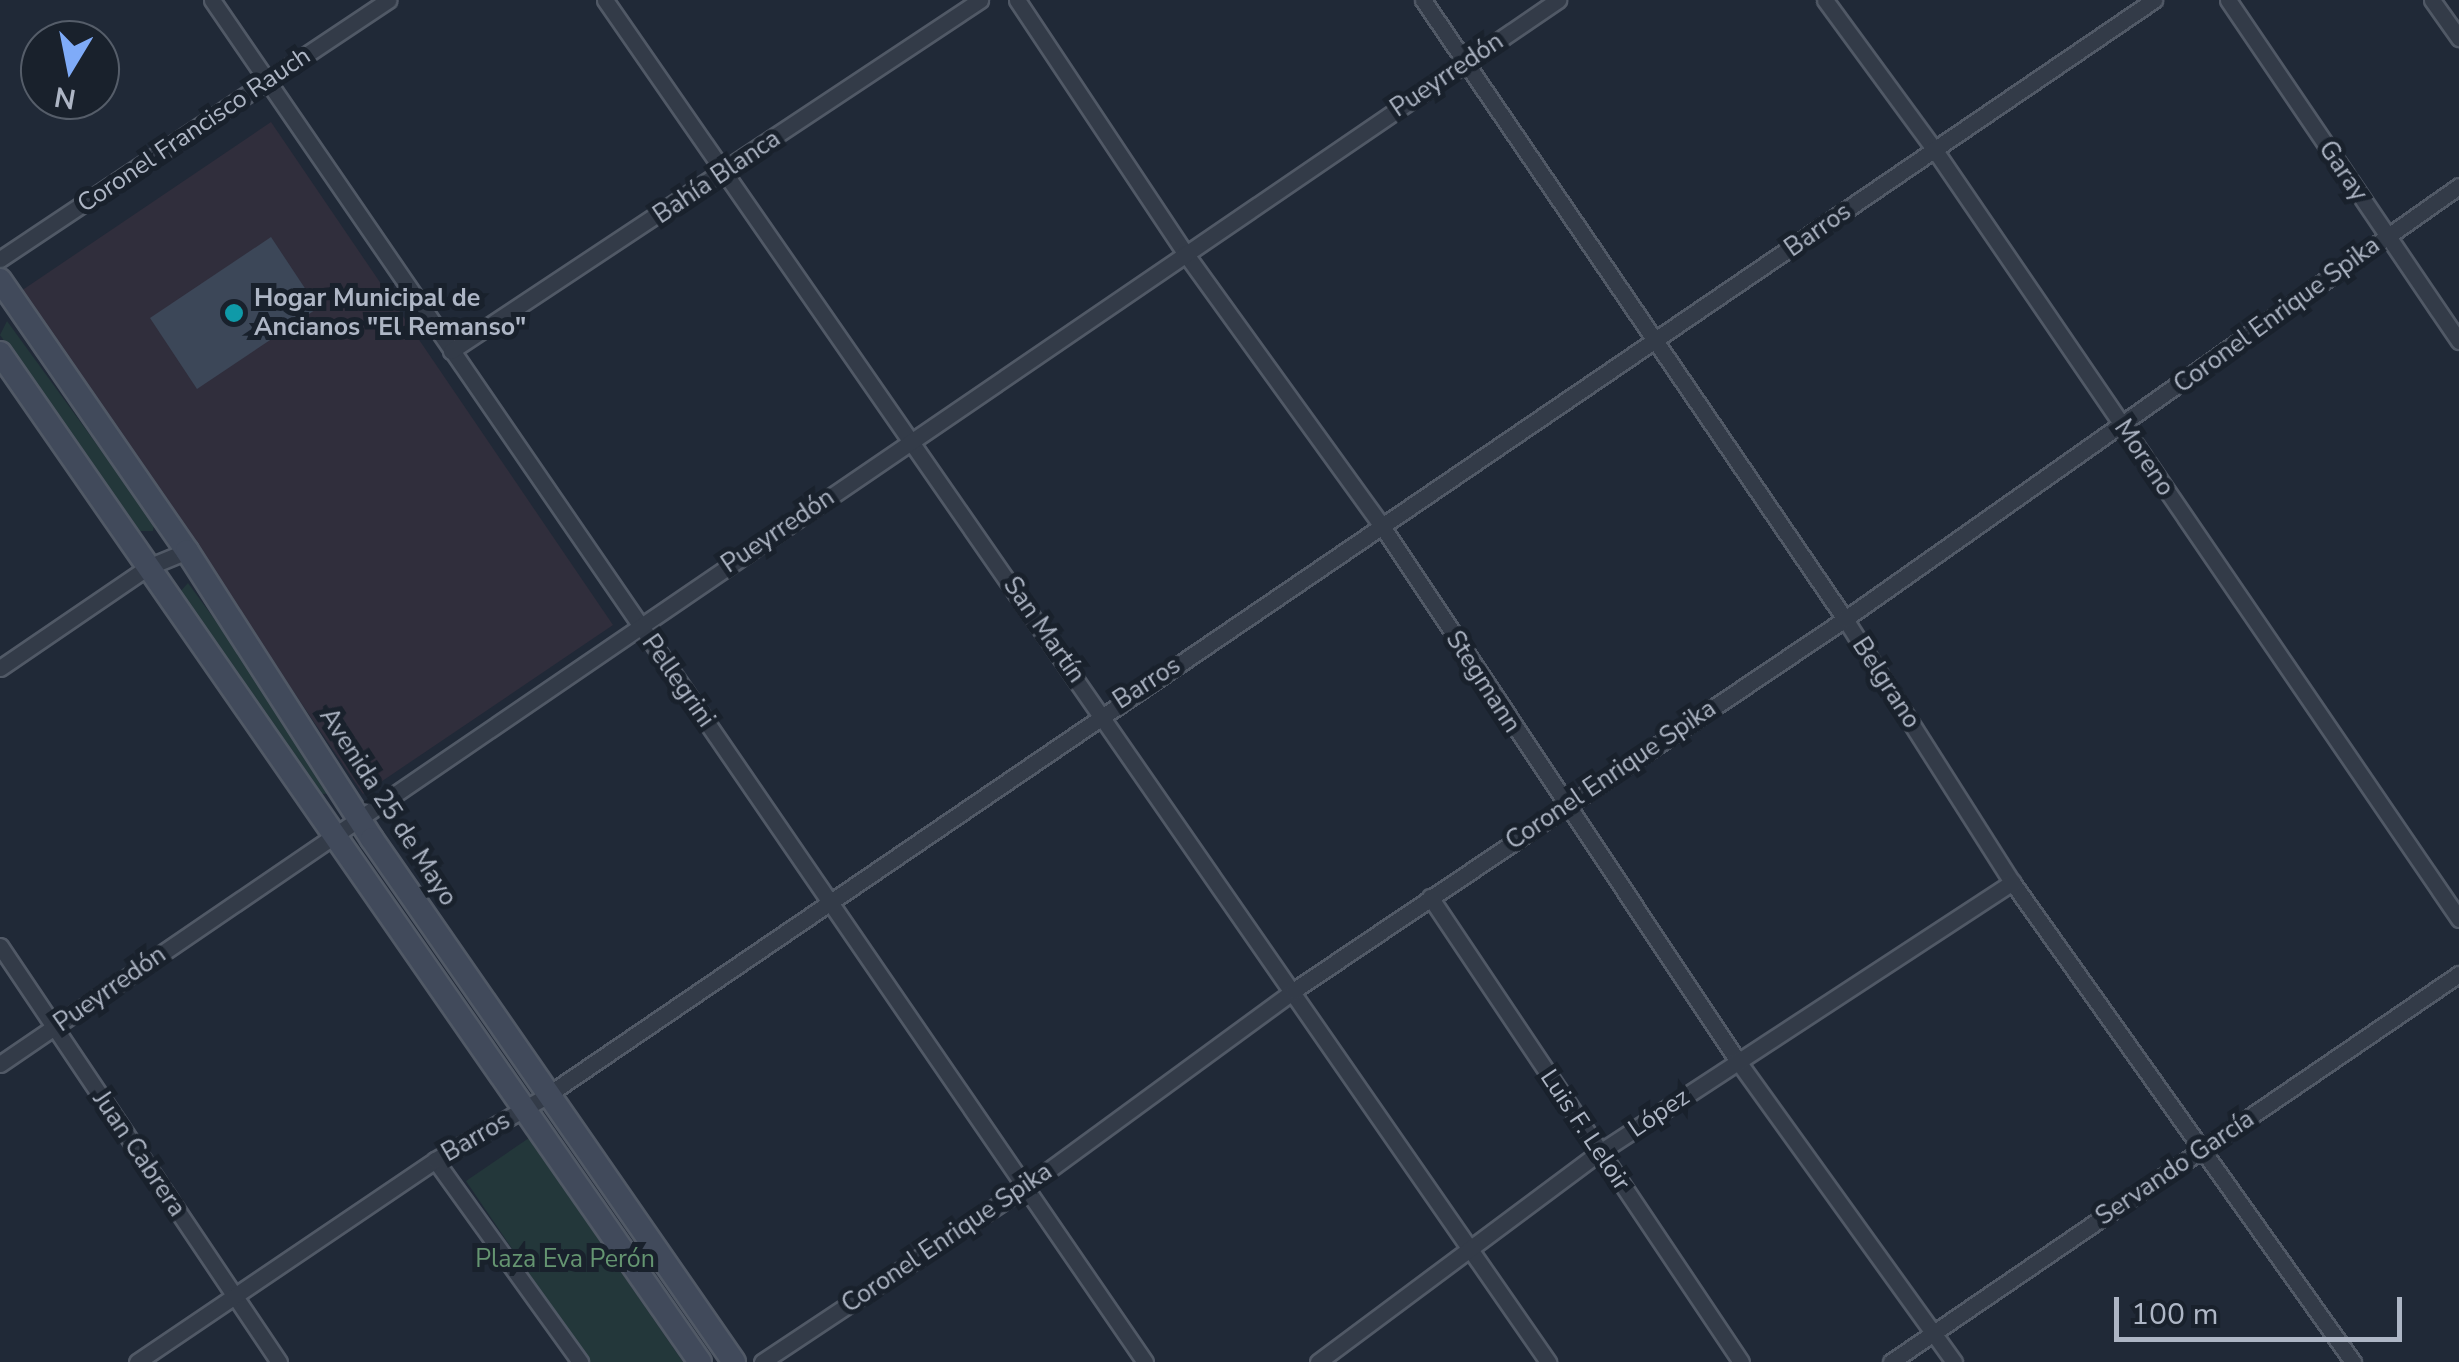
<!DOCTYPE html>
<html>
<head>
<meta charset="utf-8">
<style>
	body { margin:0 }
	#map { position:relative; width:2459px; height:1362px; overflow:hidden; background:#202937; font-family:"Nunito Sans",sans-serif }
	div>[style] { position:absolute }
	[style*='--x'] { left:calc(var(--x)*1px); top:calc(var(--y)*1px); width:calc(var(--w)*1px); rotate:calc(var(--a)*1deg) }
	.medical>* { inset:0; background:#302e3c }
	.green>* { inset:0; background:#23373a }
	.building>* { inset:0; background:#3c4758 }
	.roads { filter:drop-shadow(2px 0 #515966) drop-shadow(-2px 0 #515966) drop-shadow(0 2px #515966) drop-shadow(0 -2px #515966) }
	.street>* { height:15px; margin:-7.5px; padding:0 7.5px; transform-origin:7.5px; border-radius:7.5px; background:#333b48 }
	.secondary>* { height:22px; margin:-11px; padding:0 11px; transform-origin:11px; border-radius:11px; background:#414a5b }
	.dots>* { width:28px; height:28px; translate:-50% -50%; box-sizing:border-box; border:5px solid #19212c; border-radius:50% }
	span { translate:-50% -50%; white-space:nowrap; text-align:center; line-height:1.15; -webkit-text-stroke:10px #19212c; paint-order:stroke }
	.street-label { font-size:25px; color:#aeb6c5 }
	.poi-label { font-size:25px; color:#aeb6c5; font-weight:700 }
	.left { translate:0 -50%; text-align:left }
	.park-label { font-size:25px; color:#659571 }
	.north { position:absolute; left:20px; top:20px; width:100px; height:100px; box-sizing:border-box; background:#19212c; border:2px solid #555d69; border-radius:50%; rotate:190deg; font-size:28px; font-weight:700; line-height:40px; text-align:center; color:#aeb6c5 }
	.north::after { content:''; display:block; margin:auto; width:35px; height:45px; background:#7fabf8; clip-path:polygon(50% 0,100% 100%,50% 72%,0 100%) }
	.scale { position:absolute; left:2114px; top:1297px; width:288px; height:45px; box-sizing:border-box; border:5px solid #aeb6c5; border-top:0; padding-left:12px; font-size:30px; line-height:35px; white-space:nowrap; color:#aeb6c5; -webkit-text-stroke:8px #19212c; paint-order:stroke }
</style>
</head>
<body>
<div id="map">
	<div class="medical">
		<div style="clip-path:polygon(271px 122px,613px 625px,363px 794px,21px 291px)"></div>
	</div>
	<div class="green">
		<div style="clip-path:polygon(7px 321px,154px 523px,153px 531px,140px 531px,0 335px)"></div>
		<div style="clip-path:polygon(188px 583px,336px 785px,335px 793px,322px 794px,179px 593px)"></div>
		<div style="clip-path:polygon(529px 1138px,683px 1362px,589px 1362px,466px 1181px)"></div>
	</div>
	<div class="building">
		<div style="clip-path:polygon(271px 237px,318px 308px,197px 389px,150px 318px)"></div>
	</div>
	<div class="roads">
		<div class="street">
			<div style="--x:212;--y:0;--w:1651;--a:55.59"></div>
			<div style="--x:605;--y:0;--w:1657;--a:55.3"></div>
			<div style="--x:1017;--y:0;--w:304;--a:56.4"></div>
			<div style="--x:1185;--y:253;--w:340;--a:54.2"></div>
			<div style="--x:1384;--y:529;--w:638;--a:56.38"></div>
			<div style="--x:1737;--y:1060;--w:372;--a:54.3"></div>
			<div style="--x:1423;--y:0;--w:749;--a:55.72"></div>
			<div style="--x:1845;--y:619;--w:312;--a:57.6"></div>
			<div style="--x:2012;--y:882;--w:589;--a:54.61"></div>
			<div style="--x:1825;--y:0;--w:185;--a:53.8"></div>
			<div style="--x:1934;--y:149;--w:932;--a:55.71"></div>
			<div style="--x:2228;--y:0;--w:412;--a:55.9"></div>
			<div style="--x:2432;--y:0;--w:47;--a:54.6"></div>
			<div style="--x:0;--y:259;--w:467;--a:-33.7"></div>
			<div style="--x:451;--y:351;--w:635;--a:-33.56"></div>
			<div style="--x:0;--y:668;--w:179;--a:-34.3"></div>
			<div style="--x:148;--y:567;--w:42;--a:-22.3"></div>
			<div style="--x:1430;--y:897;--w:559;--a:56.22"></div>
			<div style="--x:0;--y:946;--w:501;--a:56.15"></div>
			<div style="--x:0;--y:1064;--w:1887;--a:-34.33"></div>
			<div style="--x:435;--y:1160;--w:249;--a:54.3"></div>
			<div style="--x:137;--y:1362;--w:360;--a:-34.1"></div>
			<div style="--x:435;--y:1160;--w:125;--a:-29.9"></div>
			<div style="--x:543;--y:1098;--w:1950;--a:-34.28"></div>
			<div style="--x:762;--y:1362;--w:318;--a:-33.6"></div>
			<div style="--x:1027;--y:1186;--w:330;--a:-36.2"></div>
			<div style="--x:1293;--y:991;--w:666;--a:-33.98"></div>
			<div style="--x:1845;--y:619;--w:751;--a:-35.19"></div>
			<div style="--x:1318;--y:1362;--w:352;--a:-36.7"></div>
			<div style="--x:1600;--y:1152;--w:493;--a:-33.2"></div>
			<div style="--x:1891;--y:1362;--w:688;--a:-34.34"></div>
		</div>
		<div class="secondary">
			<div style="--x:0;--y:280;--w:329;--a:55.4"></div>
			<div style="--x:187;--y:551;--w:342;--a:57.3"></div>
			<div style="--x:372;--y:839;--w:636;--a:55.31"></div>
			<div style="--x:0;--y:353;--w:1228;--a:55.25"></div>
		</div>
	</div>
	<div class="dots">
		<div style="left:234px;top:313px;background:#0f9aa8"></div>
	</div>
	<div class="street-label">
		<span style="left:1447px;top:75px;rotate:-34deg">Pueyrredón</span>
		<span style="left:194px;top:130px;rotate:-34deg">Coronel Francisco Rauch</span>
		<span style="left:2343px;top:171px;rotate:56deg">Garay</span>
		<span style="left:717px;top:177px;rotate:-34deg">Bahía Blanca</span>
		<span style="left:1818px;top:230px;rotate:-35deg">Barros</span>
		<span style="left:2277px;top:315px;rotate:-36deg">Coronel Enrique Spika</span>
		<span style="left:2144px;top:458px;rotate:56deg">Moreno</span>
		<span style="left:778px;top:531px;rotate:-34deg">Pueyrredón</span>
		<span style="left:1044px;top:630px;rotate:55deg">San Martín</span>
		<span style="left:678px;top:681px;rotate:55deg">Pellegrini</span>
		<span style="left:1483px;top:682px;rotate:57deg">Stegmann</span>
		<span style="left:1147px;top:683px;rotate:-33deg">Barros</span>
		<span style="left:1886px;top:683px;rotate:57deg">Belgrano</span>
		<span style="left:1611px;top:775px;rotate:-34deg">Coronel Enrique Spika</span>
		<span style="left:388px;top:807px;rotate:57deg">Avenida 25 de Mayo</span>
		<span style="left:110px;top:989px;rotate:-35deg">Pueyrredón</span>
		<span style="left:1659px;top:1113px;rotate:-34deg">López</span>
		<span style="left:1585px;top:1130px;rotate:56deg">Luis F. Leloir</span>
		<span style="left:476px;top:1137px;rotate:-30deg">Barros</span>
		<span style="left:139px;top:1154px;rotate:56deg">Juan Cabrera</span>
		<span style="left:2175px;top:1168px;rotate:-34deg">Servando García</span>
		<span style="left:947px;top:1238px;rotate:-34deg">Coronel Enrique Spika</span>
	</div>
	<div class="poi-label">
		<span class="left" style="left:254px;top:313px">Hogar Municipal de<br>Ancianos "El Remanso"</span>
	</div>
	<div class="park-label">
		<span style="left:565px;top:1259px">Plaza Eva Perón</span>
	</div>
	<div class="north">N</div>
	<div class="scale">100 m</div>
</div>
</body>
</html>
